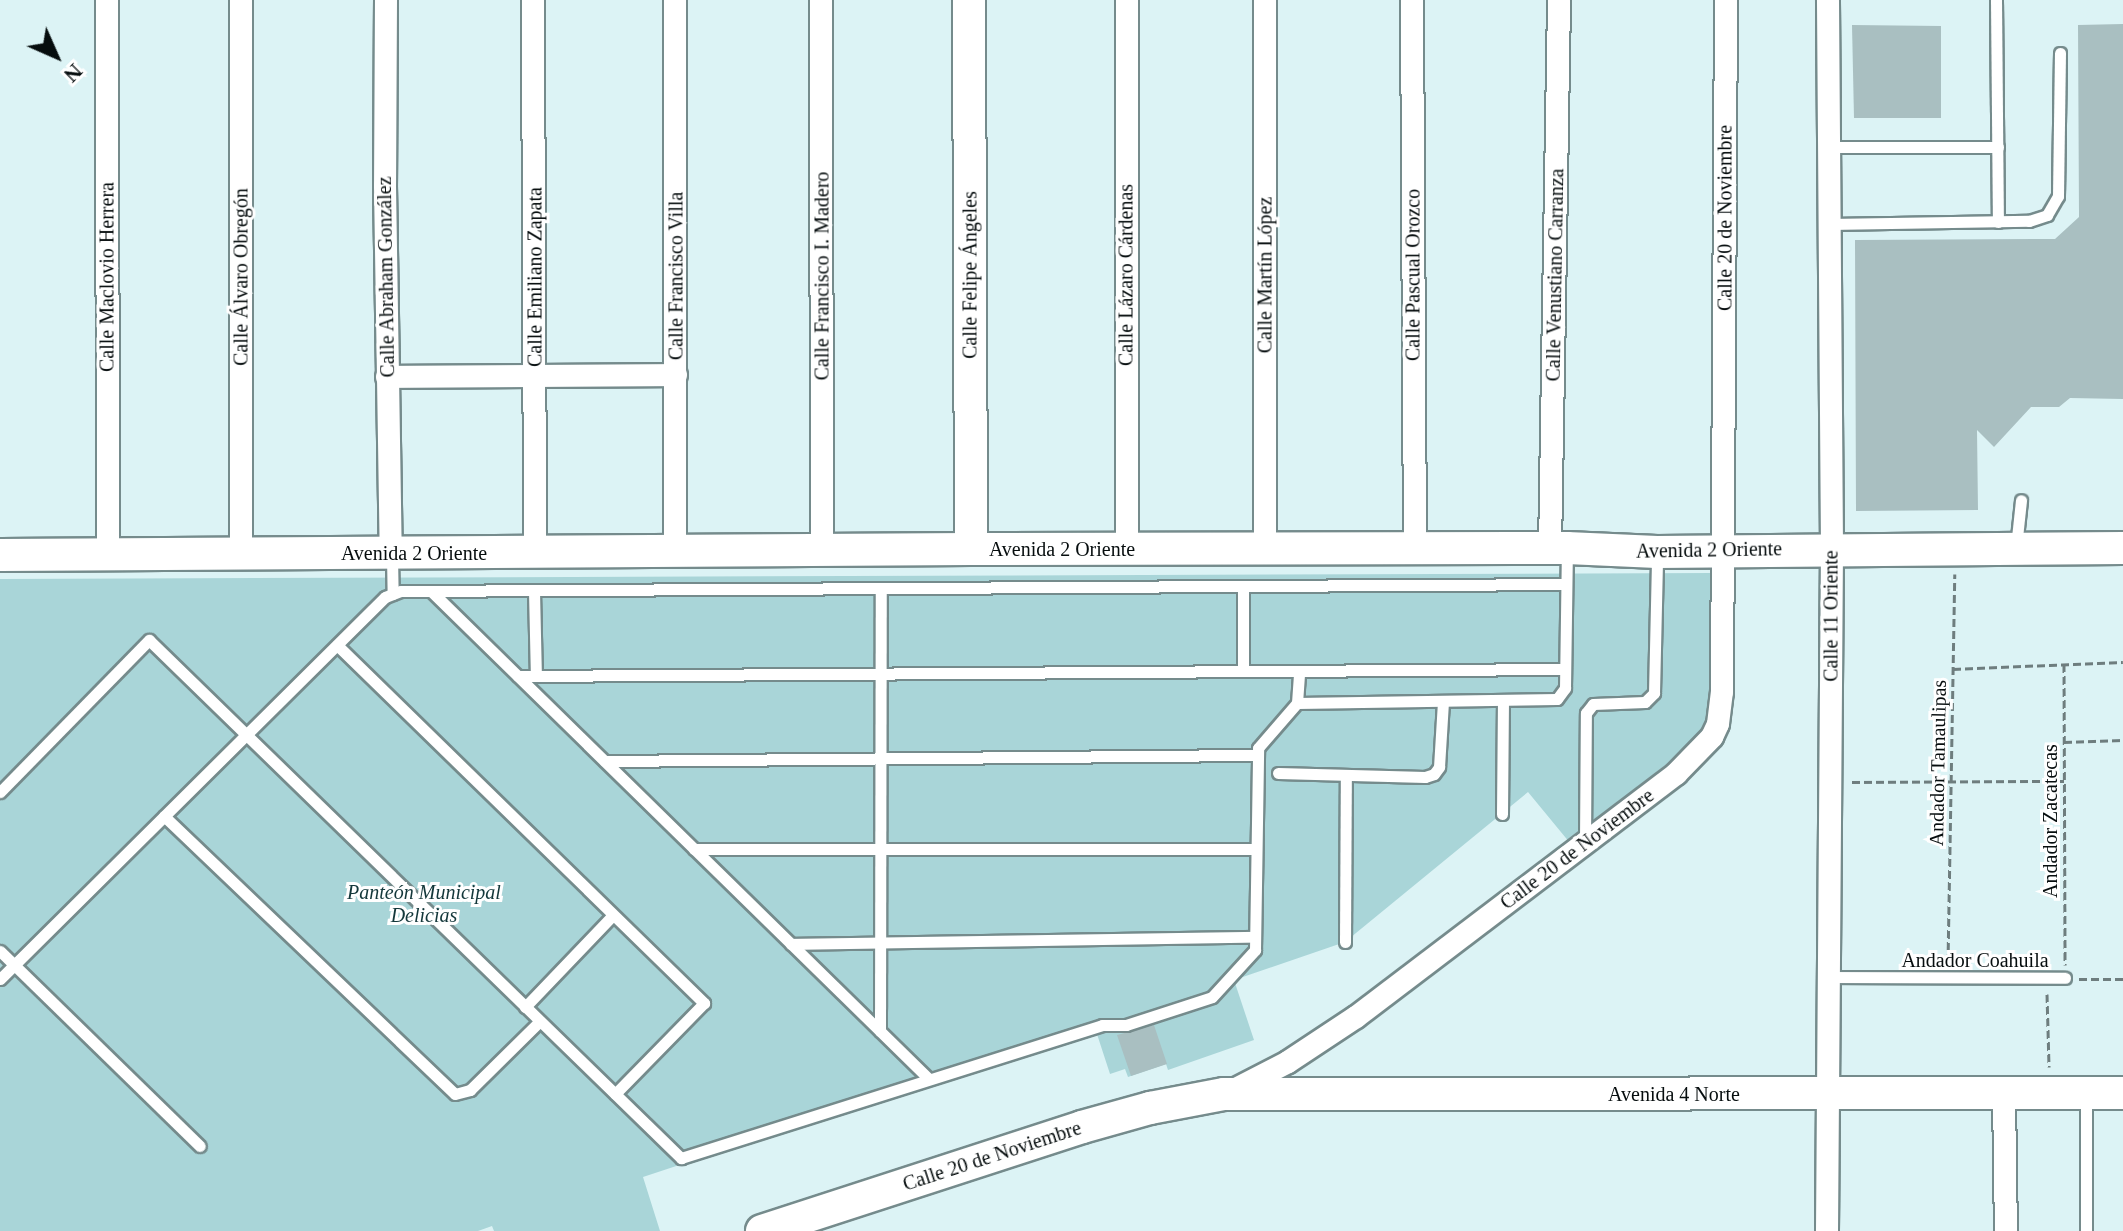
<!DOCTYPE html>
<html>
<head>
<meta charset="utf-8">
<style>
	body { margin:0 }
	#map { position:relative; width:2123px; height:1231px; overflow:hidden; background:#dcf3f5; font-family:"Times New Roman",serif }
	div>[style] { position:absolute }
	[style*='--x'] { left:calc(var(--x)*1px); top:calc(var(--y)*1px); width:calc(var(--w)*1px); rotate:calc(var(--a)*1deg) }
	.green>* { inset:0; background:#a9d5d8 }
	.building>* { inset:0; background:#a9bfc1 }
	.path>* { height:3px; margin-top:-1.5px; transform-origin:0; background:repeating-linear-gradient(90deg,#6e7d7e 0 8px,transparent 0 12px) }
	.roads { filter:drop-shadow(2px 0 #758b8c) drop-shadow(-2px 0 #758b8c) drop-shadow(0 2px #758b8c) drop-shadow(0 -2px #758b8c) }
	.lane>* { height:11px; margin:-5.5px; padding:0 5.5px; transform-origin:5.5px; border-radius:5.5px; background:#fff }
	.street>* { height:22px; margin:-11px; padding:0 11px; transform-origin:11px; border-radius:11px; background:#fff }
	.secondary>* { height:32px; margin:-16px; padding:0 16px; transform-origin:16px; border-radius:16px; background:#fff }
	span { translate:-50% -50%; white-space:nowrap; text-align:center; line-height:1.15; -webkit-text-stroke:6px #fff; paint-order:stroke }
	.street-label { font-size:20px; color:#060d0e }
	.park-label { font-size:20px; color:#13373a; font-style:italic }
	.north { position:absolute; left:16px; top:16px; width:80px; height:80px; -webkit-text-stroke:6px #fff; paint-order:stroke; rotate:135deg; font-size:22px; font-weight:700; line-height:32px; text-align:center; color:#060d0e }
	.north::after { content:''; display:block; margin:auto; width:28px; height:36px; background:#060d0e; clip-path:polygon(50% 0,100% 100%,50% 72%,0 100%) }
</style>
</head>
<body>
<div id="map">
	<div class="green">
		<div style="clip-path:polygon(1713px 573px,1713px 726px,1570px 843px,1528px 792px,1345px 942px,1234px 980px,1254px 1040px,1168px 1070px,1166px 1064px,1128px 1077px,1125px 1069px,1110px 1074px,1095px 1028px,643px 1177px,660px 1231px,494px 1231px,492px 1226px,478px 1231px,0 1231px,0 579px)"></div>
	</div>
	<div class="building">
		<div style="clip-path:polygon(2123px 24px,2123px 399px,2070px 398px,2059px 407px,2031px 407px,1994px 447px,1977px 430px,1978px 510px,1856px 511px,1855px 240px,2055px 239px,2079px 217px,2078px 25px)"></div>
		<div style="clip-path:polygon(1852px 25px,1941px 26px,1941px 118px,1854px 118px)"></div>
		<div style="clip-path:polygon(1154px 1025px,1167px 1064px,1131px 1076px,1117px 1035px)"></div>
	</div>
	<div class="path">
		<div style="--x:2064;--y:664;--w:301;--a:89.8"></div>
		<div style="--x:1953;--y:669;--w:170;--a:-2.4"></div>
		<div style="--x:2064;--y:742;--w:59;--a:-1.9"></div>
		<div style="--x:1852;--y:782;--w:212;--a:-0.3"></div>
		<div style="--x:1948;--y:962;--w:388;--a:-89"></div>
		<div style="--x:2079;--y:979;--w:44;--a:0"></div>
		<div style="--x:2047;--y:994;--w:73;--a:88.4"></div>
	</div>
	<div class="roads">
		<div class="lane">
			<div style="--x:1996;--y:0;--w:222;--a:89.5"></div>
			<div style="--x:1829;--y:147;--w:169;--a:0"></div>
			<div style="--x:1829;--y:224;--w:200;--a:-0.9"></div>
			<div style="--x:2029;--y:221;--w:19;--a:-18"></div>
			<div style="--x:2047;--y:215;--w:22;--a:-60"></div>
			<div style="--x:2058;--y:196;--w:143;--a:-89.2"></div>
			<div style="--x:2016;--y:547;--w:47;--a:-83.9"></div>
			<div style="--x:392;--y:555;--w:39;--a:89"></div>
			<div style="--x:1243;--y:586;--w:85;--a:90"></div>
			<div style="--x:431;--y:591;--w:697;--a:44.42"></div>
			<div style="--x:534;--y:591;--w:85;--a:88.7"></div>
			<div style="--x:337;--y:645;--w:513;--a:44.29"></div>
			<div style="--x:704;--y:1003;--w:127;--a:134.4"></div>
			<div style="--x:518;--y:676;--w:1047;--a:-0.38"></div>
			<div style="--x:1297;--y:703;--w:260;--a:-0.9"></div>
			<div style="--x:1557;--y:699;--w:14;--a:-54"></div>
			<div style="--x:1565;--y:688;--w:139;--a:-89.2"></div>
			<div style="--x:605;--y:761;--w:652;--a:-0.53"></div>
			<div style="--x:1278;--y:773;--w:147;--a:1.6"></div>
			<div style="--x:1425;--y:777;--w:9;--a:-18"></div>
			<div style="--x:1434;--y:774;--w:9;--a:-54"></div>
			<div style="--x:1439;--y:767;--w:66;--a:-86.5"></div>
			<div style="--x:0;--y:792;--w:213;--a:-45.6"></div>
			<div style="--x:149;--y:640;--w:743;--a:44.24"></div>
			<div style="--x:681;--y:1158;--w:442;--a:-17.5"></div>
			<div style="--x:1102;--y:1025;--w:24;--a:0"></div>
			<div style="--x:1126;--y:1025;--w:90;--a:-18"></div>
			<div style="--x:1212;--y:997;--w:64;--a:-47.5"></div>
			<div style="--x:1255;--y:950;--w:202;--a:-89.1"></div>
			<div style="--x:1258;--y:748;--w:60;--a:-49.1"></div>
			<div style="--x:1297;--y:703;--w:32;--a:-86"></div>
			<div style="--x:1502;--y:814;--w:114;--a:-89.5"></div>
			<div style="--x:164;--y:816;--w:402;--a:43.7"></div>
			<div style="--x:455;--y:1094;--w:16;--a:-15"></div>
			<div style="--x:470;--y:1090;--w:98;--a:-44.6"></div>
			<div style="--x:1585;--y:842;--w:129;--a:-89.6"></div>
			<div style="--x:1586;--y:713;--w:11;--a:-52"></div>
			<div style="--x:1593;--y:704;--w:52;--a:-2.2"></div>
			<div style="--x:1645;--y:702;--w:13;--a:-45"></div>
			<div style="--x:1654;--y:693;--w:137;--a:-88.7"></div>
			<div style="--x:694;--y:849;--w:562;--a:0"></div>
			<div style="--x:1345;--y:942;--w:167;--a:-89.7"></div>
			<div style="--x:791;--y:944;--w:464;--a:-0.9"></div>
			<div style="--x:0;--y:951;--w:279;--a:44.3"></div>
			<div style="--x:1828;--y:977;--w:237;--a:0.2"></div>
			<div style="--x:0;--y:979;--w:542;--a:-44.78"></div>
			<div style="--x:385;--y:597;--w:17;--a:-21"></div>
			<div style="--x:401;--y:591;--w:1165;--a:-0.34"></div>
			<div style="--x:525;--y:1007;--w:127;--a:-46.3"></div>
			<div style="--x:880;--y:1031;--w:442;--a:-89.9"></div>
			<div style="--x:2086;--y:1231;--w:135;--a:-90"></div>
		</div>
		<div class="street">
			<div style="--x:107;--y:0;--w:555;--a:89.9"></div>
			<div style="--x:241;--y:0;--w:553;--a:90"></div>
			<div style="--x:386;--y:0;--w:186;--a:90.3"></div>
			<div style="--x:385;--y:186;--w:367;--a:89.1"></div>
			<div style="--x:533;--y:0;--w:553;--a:89.79"></div>
			<div style="--x:675;--y:0;--w:553;--a:90"></div>
			<div style="--x:821;--y:0;--w:552;--a:89.9"></div>
			<div style="--x:1412;--y:0;--w:550;--a:89.69"></div>
			<div style="--x:387;--y:377;--w:289;--a:-0.4"></div>
			<div style="--x:1127;--y:550;--w:550;--a:-90"></div>
			<div style="--x:1550;--y:550;--w:550;--a:-89.06"></div>
			<div style="--x:1265;--y:551;--w:551;--a:-90"></div>
			<div style="--x:1230;--y:1092;--w:65;--a:-27.3"></div>
			<div style="--x:1288;--y:1062;--w:82;--a:-33.5"></div>
			<div style="--x:1356;--y:1017;--w:402;--a:-37.2"></div>
			<div style="--x:1676;--y:774;--w:52;--a:-45.8"></div>
			<div style="--x:1712;--y:737;--w:14;--a:-65"></div>
			<div style="--x:1718;--y:724;--w:32;--a:-83"></div>
			<div style="--x:1722;--y:692;--w:692;--a:-89.67"></div>
			<div style="--x:2004;--y:1094;--w:137;--a:89.2"></div>
			<div style="--x:1827;--y:1231;--w:683;--a:-89.58"></div>
			<div style="--x:1832;--y:548;--w:548;--a:-90.42"></div>
		</div>
		<div class="secondary">
			<div style="--x:969;--y:0;--w:549;--a:89.79"></div>
			<div style="--x:0;--y:555;--w:971;--a:-0.35"></div>
			<div style="--x:971;--y:549;--w:596;--a:-0.1"></div>
			<div style="--x:1567;--y:548;--w:90;--a:2.5"></div>
			<div style="--x:1657;--y:552;--w:466;--a:-0.5"></div>
			<div style="--x:762;--y:1231;--w:336;--a:-18"></div>
			<div style="--x:1082;--y:1127;--w:71;--a:-15.6"></div>
			<div style="--x:1150;--y:1108;--w:75;--a:-10.7"></div>
			<div style="--x:1224;--y:1094;--w:899;--a:-0.06"></div>
		</div>
	</div>
	<div class="street-label">
		<span style="left:1725px;top:218px;rotate:-90deg">Calle 20 de Noviembre</span>
		<span style="left:970px;top:275px;rotate:-90deg">Calle Felipe Ángeles</span>
		<span style="left:1126px;top:275px;rotate:-90deg">Calle Lázaro Cárdenas</span>
		<span style="left:1265px;top:275px;rotate:-90deg">Calle Martín López</span>
		<span style="left:1413px;top:275px;rotate:-90deg">Calle Pascual Orozco</span>
		<span style="left:1555px;top:275px;rotate:-89deg">Calle Venustiano Carranza</span>
		<span style="left:676px;top:276px;rotate:-90deg">Calle Francisco Villa</span>
		<span style="left:822px;top:276px;rotate:-90deg">Calle Francisco I. Madero</span>
		<span style="left:107px;top:277px;rotate:-90deg">Calle Maclovio Herrera</span>
		<span style="left:241px;top:277px;rotate:-90deg">Calle Álvaro Obregón</span>
		<span style="left:386px;top:277px;rotate:-91deg">Calle Abraham González</span>
		<span style="left:535px;top:277px;rotate:-90deg">Calle Emiliano Zapata</span>
		<span style="left:1062px;top:549px">Avenida 2 Oriente</span>
		<span style="left:1709px;top:550px;rotate:-1deg">Avenida 2 Oriente</span>
		<span style="left:414px;top:553px">Avenida 2 Oriente</span>
		<span style="left:1831px;top:616px;rotate:-90deg">Calle 11 Oriente</span>
		<span style="left:1938px;top:763px;rotate:-89deg">Andador Tamaulipas</span>
		<span style="left:2050px;top:821px;rotate:-90deg">Andador Zacatecas</span>
		<span style="left:1577px;top:849px;rotate:-37deg">Calle 20 de Noviembre</span>
		<span style="left:1975px;top:960px">Andador Coahuila</span>
		<span style="left:1674px;top:1094px">Avenida 4 Norte</span>
		<span style="left:992px;top:1156px;rotate:-18deg">Calle 20 de Noviembre</span>
	</div>
	<div class="park-label">
		<span style="left:424px;top:904px">Panteón Municipal<br>Delicias</span>
	</div>
	<div class="north">N</div>
</div>
</body>
</html>
